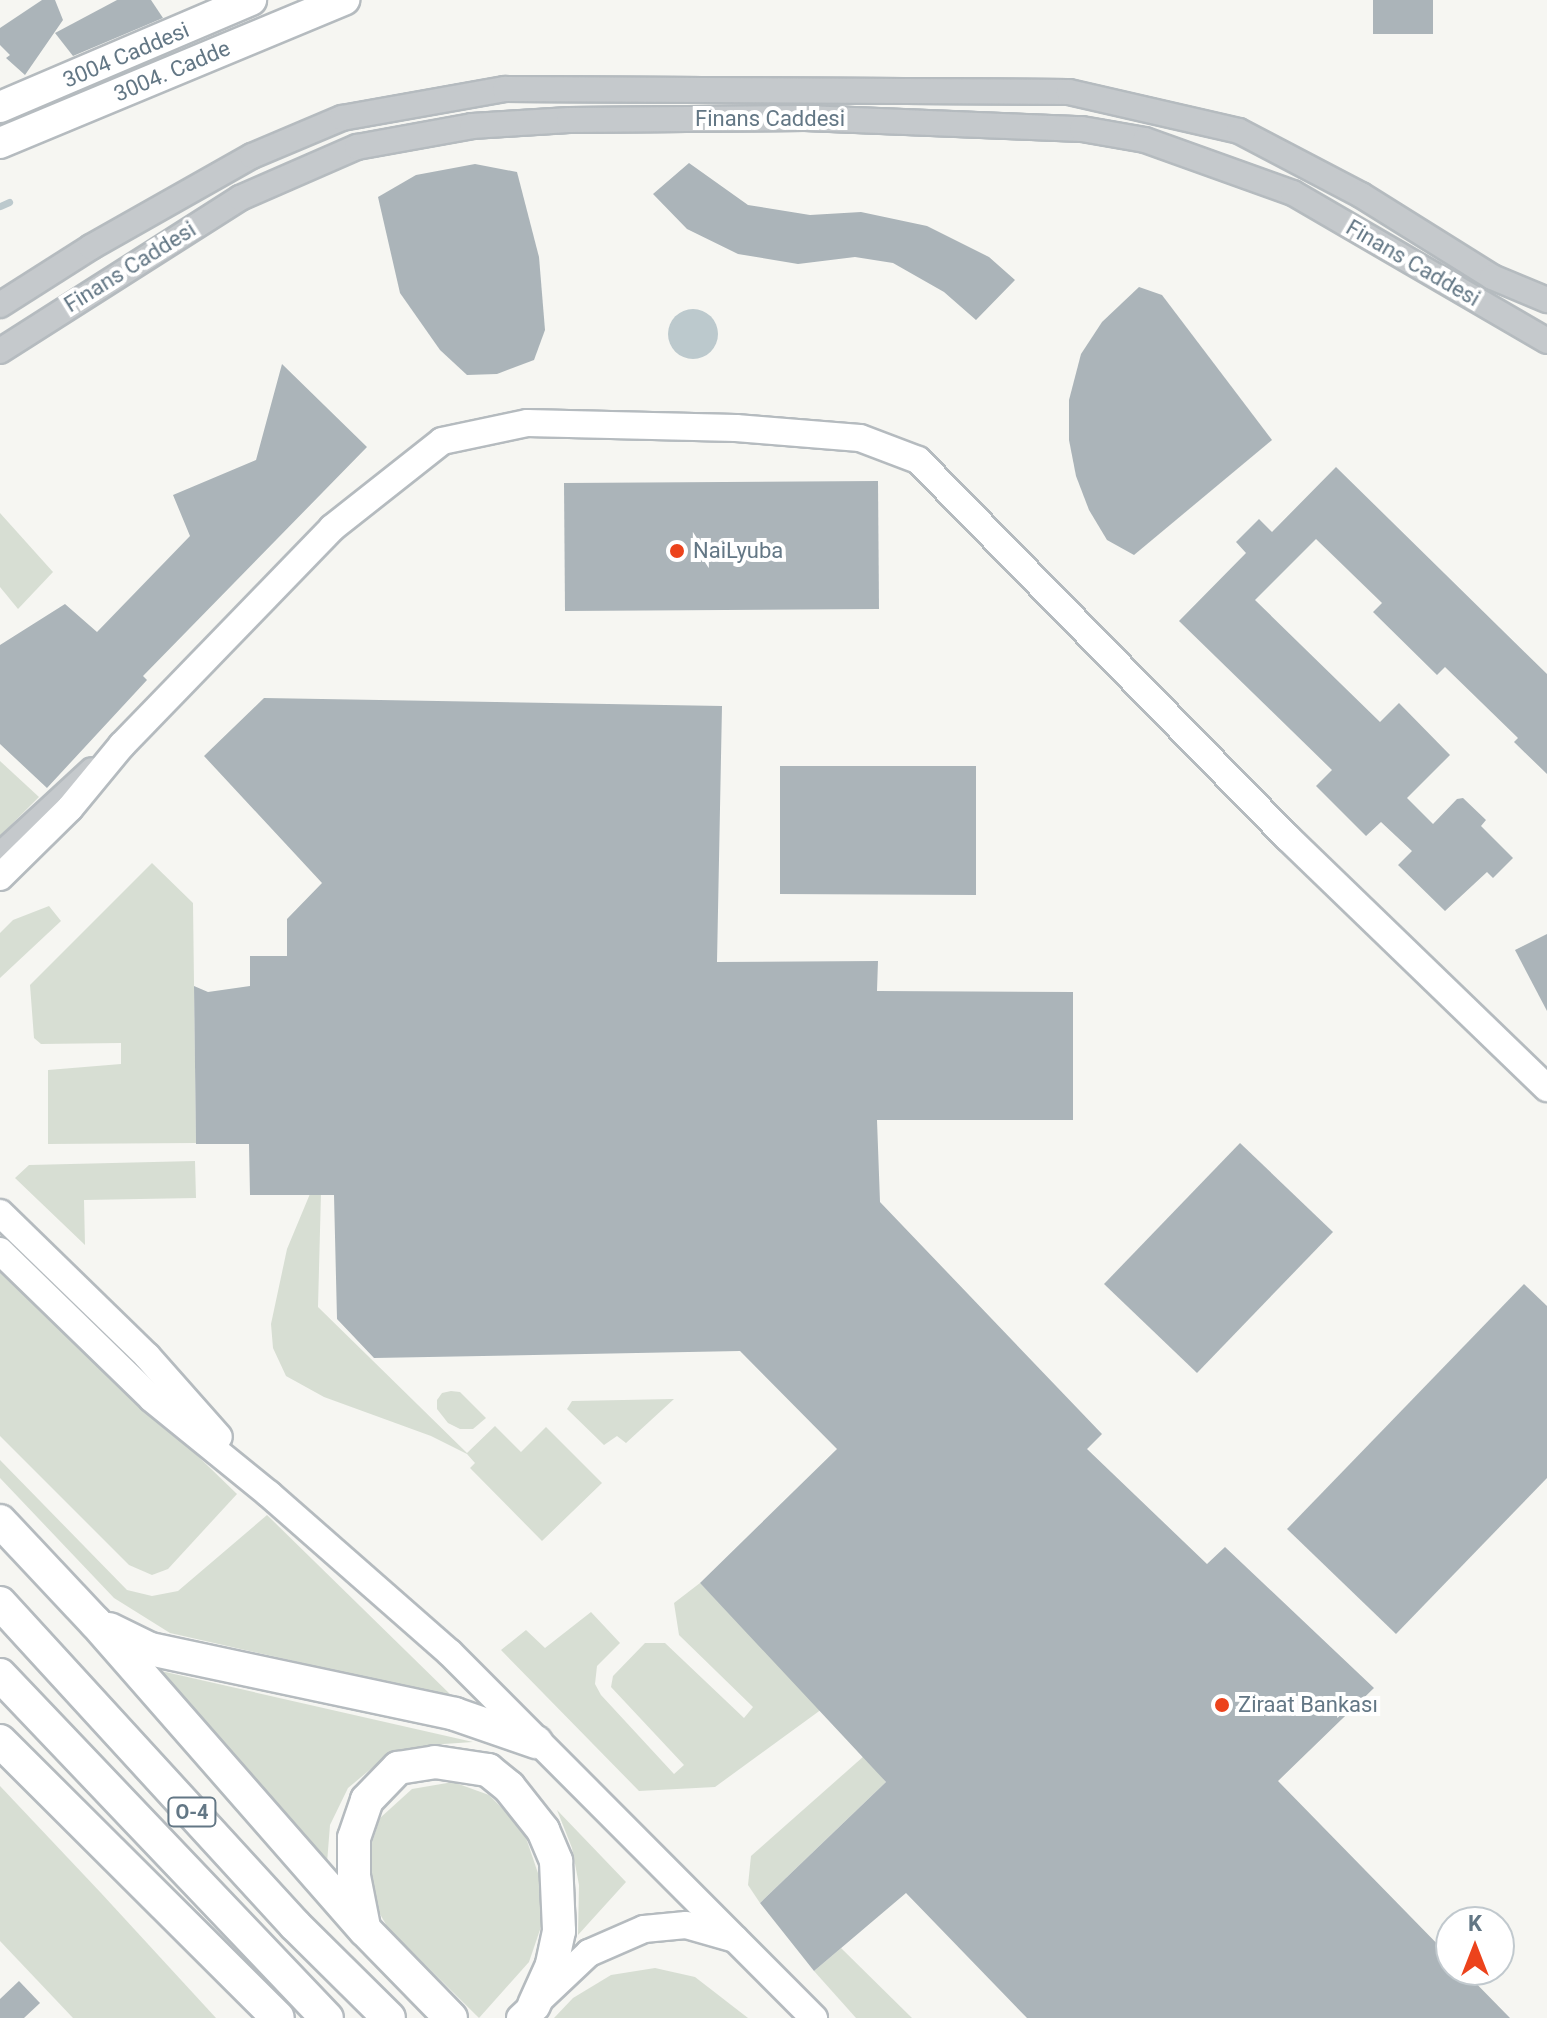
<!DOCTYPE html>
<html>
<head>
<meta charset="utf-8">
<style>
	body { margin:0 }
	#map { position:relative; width:1547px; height:2018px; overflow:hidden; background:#f6f6f2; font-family:Roboto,sans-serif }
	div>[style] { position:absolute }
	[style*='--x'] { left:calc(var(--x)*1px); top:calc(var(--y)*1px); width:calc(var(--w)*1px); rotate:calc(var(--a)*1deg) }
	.green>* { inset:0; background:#d7ded3 }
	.water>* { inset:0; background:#bcc9cd }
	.round { border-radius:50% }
	.stream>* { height:7px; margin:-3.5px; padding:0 3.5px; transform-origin:3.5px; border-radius:3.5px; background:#bcc9cd }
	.building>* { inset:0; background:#abb4b9 }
	.roads { filter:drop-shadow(2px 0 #b5bbbf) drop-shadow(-2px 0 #b5bbbf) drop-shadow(0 2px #b5bbbf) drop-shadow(0 -2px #b5bbbf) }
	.tertiary>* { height:24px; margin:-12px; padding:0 12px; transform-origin:12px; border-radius:12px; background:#c5c9cc }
	.secondary>* { height:26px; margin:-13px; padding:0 13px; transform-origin:13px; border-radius:13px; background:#fff }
	.primary>* { height:30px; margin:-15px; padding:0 15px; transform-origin:15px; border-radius:15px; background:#fff }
	.trunk>* { height:32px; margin:-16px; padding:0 16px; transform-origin:16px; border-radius:16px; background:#fff }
	.dots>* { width:22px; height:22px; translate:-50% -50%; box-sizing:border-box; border:4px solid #fff; border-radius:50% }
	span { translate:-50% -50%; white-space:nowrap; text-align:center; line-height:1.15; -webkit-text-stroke:8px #fff; paint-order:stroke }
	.shield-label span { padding:2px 6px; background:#fff; border:2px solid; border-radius:6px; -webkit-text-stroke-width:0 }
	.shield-label { font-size:20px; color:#637785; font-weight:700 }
	.street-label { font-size:22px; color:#637785 }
	.poi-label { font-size:22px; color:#637785 }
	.left { translate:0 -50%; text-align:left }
	.north { position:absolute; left:1435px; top:1906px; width:80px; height:80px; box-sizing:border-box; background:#fff; border:2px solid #c1c9ce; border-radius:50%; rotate:0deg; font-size:22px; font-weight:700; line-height:32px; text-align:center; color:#637785 }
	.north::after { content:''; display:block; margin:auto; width:28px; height:36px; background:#ec431c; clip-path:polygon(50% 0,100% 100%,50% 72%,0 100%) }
</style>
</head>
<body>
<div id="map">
	<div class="green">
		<div style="clip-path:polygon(0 513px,53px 572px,18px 609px,0 587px)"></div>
		<div style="clip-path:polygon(0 761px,39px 797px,0 836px)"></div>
		<div style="clip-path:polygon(152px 863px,193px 903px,196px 1143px,48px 1144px,48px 1070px,121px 1064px,121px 1043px,41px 1044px,34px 1038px,30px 985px)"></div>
		<div style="clip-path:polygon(49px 906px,61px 921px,0 978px,0 933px,13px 920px)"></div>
		<div style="clip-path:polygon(195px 1161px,196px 1198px,84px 1200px,85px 1245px,15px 1178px,29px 1165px)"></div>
		<div style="clip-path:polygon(312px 1189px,321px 1193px,318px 1307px,467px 1453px,495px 1426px,521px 1452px,546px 1427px,602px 1483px,542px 1541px,470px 1468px,475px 1463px,467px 1454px,431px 1436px,324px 1397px,286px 1376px,273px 1348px,271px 1324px,287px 1249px)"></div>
		<div style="clip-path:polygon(0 1265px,237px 1494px,168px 1569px,152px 1575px,129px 1565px,0 1436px)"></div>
		<div style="clip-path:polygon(451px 1391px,460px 1392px,486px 1418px,473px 1429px,460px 1429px,448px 1423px,437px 1409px,437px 1400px,442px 1393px)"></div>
		<div style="clip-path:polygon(674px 1399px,626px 1443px,617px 1436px,604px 1445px,567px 1409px,572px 1401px)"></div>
		<div style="clip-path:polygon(0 1460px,127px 1590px,152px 1596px,178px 1591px,267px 1515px,453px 1697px,170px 1633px,114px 1598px,0 1478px)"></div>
		<div style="clip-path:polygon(700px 1583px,822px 1709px,715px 1787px,639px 1791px,501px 1650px,526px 1630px,545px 1648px,591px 1612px,620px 1643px,597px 1666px,595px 1684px,601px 1695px,674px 1774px,684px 1765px,611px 1687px,613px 1676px,645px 1643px,665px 1643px,744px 1718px,753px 1707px,679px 1635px,674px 1603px)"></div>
		<div style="clip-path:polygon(161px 1671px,473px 1742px,429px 1745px,384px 1758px,348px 1788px,330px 1825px,327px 1863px)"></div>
		<div style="clip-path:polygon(864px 1756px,886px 1782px,760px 1903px,748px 1885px,751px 1856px)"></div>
		<div style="clip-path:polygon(453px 1782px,489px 1795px,523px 1829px,541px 1882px,543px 1921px,529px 1962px,479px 2018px,388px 1928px,369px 1895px,369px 1852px,380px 1818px,412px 1789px)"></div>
		<div style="clip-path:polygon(0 1786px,101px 1893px,216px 2018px,73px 2018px,0 1941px)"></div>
		<div style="clip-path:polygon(557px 1810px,626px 1882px,578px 1935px,579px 1885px,572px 1848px)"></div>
		<div style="clip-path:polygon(841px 1948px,912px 2018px,856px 2018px,814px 1971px)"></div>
		<div style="clip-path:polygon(655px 1968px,695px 1977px,748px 2018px,554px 2018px,573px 1998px,611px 1975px)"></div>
	</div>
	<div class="water">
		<div class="round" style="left:668px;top:309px;width:50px;height:50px"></div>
	</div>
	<div class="stream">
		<div style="--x:0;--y:206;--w:10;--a:-24"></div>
	</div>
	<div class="building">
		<div style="clip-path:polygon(42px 0,55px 0,63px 20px,25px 75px,6px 58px,10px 55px,0 45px,0 28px)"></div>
		<div style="clip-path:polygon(117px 0,151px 0,163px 18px,73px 56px,55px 33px)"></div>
		<div style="clip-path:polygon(1373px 0,1433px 0,1433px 34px,1373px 34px)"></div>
		<div style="clip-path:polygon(689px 163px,748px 205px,810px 215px,861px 212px,927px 226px,989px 257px,1015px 280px,976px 320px,944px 292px,893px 263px,855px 257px,798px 264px,738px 254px,687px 229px,653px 194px)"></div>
		<div style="clip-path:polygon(475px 164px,517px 172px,539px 257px,545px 330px,534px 360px,497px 374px,467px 375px,440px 350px,400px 293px,378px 197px,416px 175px)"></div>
		<div style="clip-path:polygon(1139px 287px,1162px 295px,1272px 440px,1134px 555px,1107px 540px,1089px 510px,1076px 476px,1069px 440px,1069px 400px,1081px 354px,1102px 322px)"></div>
		<div style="clip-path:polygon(282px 364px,367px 447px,143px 676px,147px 680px,47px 788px,0 744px,0 645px,65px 604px,97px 632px,190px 536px,173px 495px,256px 460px)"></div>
		<div style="clip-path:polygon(1336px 467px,1547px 674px,1547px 774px,1514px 742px,1518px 738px,1445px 667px,1437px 675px,1373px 612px,1382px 603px,1316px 539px,1255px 600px,1380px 722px,1399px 703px,1450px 755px,1407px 798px,1433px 824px,1457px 799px,1463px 798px,1486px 820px,1481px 826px,1513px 858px,1493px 878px,1487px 872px,1445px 911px,1398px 865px,1412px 851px,1381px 822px,1366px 836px,1316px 786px,1332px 770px,1179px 621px,1246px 553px,1236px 542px,1259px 519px,1272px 532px)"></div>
		<div style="clip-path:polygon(878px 481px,879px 609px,565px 611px,564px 483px)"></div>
		<div style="clip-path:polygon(264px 698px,722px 706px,717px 962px,878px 961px,877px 991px,1073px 992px,1073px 1120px,877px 1120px,880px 1202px,1102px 1434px,1087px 1449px,1207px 1564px,1225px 1547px,1374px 1688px,1278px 1781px,1451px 1958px,1451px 1970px,1463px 1970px,1510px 2018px,1027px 2018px,906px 1893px,814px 1971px,760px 1903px,886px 1782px,700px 1583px,837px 1449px,740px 1351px,374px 1358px,337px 1319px,334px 1195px,250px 1195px,249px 1144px,196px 1144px,194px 986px,208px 992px,250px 986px,250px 956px,287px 956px,287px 919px,322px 883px,204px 756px)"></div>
		<div style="clip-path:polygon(780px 766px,976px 766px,976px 895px,780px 894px)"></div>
		<div style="clip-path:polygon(1547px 934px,1547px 1011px,1515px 950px)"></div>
		<div style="clip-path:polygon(1240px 1143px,1333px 1232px,1197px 1373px,1104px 1284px)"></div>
		<div style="clip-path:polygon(1524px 1284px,1547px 1306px,1547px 1478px,1396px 1634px,1287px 1529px)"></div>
		<div style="clip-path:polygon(19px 1981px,40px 2003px,24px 2018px,0 2018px,0 1999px)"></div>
	</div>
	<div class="roads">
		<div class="tertiary">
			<div style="--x:0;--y:305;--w:108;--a:-32.5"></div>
			<div style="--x:91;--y:247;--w:185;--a:-29.5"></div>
			<div style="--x:252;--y:156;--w:98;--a:-22.9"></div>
			<div style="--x:342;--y:118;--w:166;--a:-10.1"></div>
			<div style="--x:505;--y:89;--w:564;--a:0.3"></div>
			<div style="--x:1069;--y:92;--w:174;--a:12.9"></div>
			<div style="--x:1239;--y:131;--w:138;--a:27.7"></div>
			<div style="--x:1361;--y:195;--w:155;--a:32"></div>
			<div style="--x:1492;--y:277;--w:60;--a:22.7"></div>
			<div style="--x:0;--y:351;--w:285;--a:-32.5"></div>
			<div style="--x:240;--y:198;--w:128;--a:-23.6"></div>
			<div style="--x:357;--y:147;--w:117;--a:-10.3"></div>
			<div style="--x:472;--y:126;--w:97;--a:-3.5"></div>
			<div style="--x:569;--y:120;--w:236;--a:-0.5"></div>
			<div style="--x:805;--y:118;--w:277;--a:2.3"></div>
			<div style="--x:1082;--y:129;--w:64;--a:9.9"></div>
			<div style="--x:1145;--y:140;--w:157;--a:19.7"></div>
			<div style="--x:1293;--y:193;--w:294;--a:30.2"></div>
			<div style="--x:0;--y:855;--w:125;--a:-42.7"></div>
		</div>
		<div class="secondary">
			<div style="--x:0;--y:877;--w:98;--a:-44.6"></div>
			<div style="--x:70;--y:808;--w:82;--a:-50.5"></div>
			<div style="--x:122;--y:745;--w:302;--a:-45.9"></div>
			<div style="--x:332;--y:528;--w:140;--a:-38.3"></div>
			<div style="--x:442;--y:441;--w:87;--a:-12"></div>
			<div style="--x:527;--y:423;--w:209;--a:1.4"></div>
			<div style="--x:736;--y:428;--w:124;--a:4.6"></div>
			<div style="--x:860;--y:438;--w:62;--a:20.8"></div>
			<div style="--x:918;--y:460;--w:529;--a:45.61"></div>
			<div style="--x:1288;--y:838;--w:360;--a:44"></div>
			<div style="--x:0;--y:1213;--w:205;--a:44.2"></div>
			<div style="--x:147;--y:1356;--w:108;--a:48.4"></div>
			<div style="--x:0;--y:1251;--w:212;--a:44.2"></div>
			<div style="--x:152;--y:1399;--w:151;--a:39.1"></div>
			<div style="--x:269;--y:1494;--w:240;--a:41.3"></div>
			<div style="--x:449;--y:1652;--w:517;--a:45.08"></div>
			<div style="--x:520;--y:2018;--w:95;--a:-43.3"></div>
			<div style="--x:589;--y:1953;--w:60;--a:-23.6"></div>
			<div style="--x:644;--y:1929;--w:42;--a:-5.4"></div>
			<div style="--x:686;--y:1925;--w:51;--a:15.9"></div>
		</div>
		<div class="primary">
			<div style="--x:0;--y:107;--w:273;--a:-23.1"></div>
			<div style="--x:0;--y:143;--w:373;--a:-22.6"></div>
		</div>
		<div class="trunk">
			<div style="--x:0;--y:1521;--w:139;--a:46.8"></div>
			<div style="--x:95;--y:1622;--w:410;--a:48.8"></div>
			<div style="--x:365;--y:1930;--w:123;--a:45.7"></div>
			<div style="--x:0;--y:1603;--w:437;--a:47.5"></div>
			<div style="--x:295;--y:1925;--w:132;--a:44.7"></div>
			<div style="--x:109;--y:1629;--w:46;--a:26"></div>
			<div style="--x:150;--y:1649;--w:312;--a:12"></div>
			<div style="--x:455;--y:1714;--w:86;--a:19.1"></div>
			<div style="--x:0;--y:1675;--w:474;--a:46.4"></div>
			<div style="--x:0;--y:1741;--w:392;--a:44.9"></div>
			<div style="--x:364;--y:1927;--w:52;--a:-101.1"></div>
			<div style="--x:354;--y:1876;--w:38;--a:-90"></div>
			<div style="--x:354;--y:1838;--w:40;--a:-71.1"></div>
			<div style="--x:367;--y:1800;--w:45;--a:-45.9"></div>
			<div style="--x:398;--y:1768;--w:37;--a:-9"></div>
			<div style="--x:435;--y:1762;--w:54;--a:8.6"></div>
			<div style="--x:488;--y:1770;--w:27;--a:39"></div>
			<div style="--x:509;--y:1787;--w:55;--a:51.7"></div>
			<div style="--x:543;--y:1830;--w:34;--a:67"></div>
			<div style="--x:556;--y:1861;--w:70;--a:87.5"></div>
			<div style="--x:559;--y:1931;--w:35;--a:102"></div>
			<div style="--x:552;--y:1965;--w:44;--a:114.2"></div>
		</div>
	</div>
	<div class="dots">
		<div style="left:677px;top:551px;background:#ec431c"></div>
		<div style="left:1222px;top:1705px;background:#ec431c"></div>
	</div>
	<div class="shield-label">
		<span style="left:192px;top:1812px">O-4</span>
	</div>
	<div class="street-label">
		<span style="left:126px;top:55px;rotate:-23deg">3004 Caddesi</span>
		<span style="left:172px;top:71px;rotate:-23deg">3004. Cadde</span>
		<span style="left:770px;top:119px">Finans Caddesi</span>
		<span style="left:1413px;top:263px;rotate:30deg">Finans Caddesi</span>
		<span style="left:130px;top:267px;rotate:-32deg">Finans Caddesi</span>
	</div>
	<div class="poi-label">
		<span class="left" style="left:693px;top:551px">NaiLyuba</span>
		<span class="left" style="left:1238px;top:1705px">Ziraat Bankası</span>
	</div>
	<div class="north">K</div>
</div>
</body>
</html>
